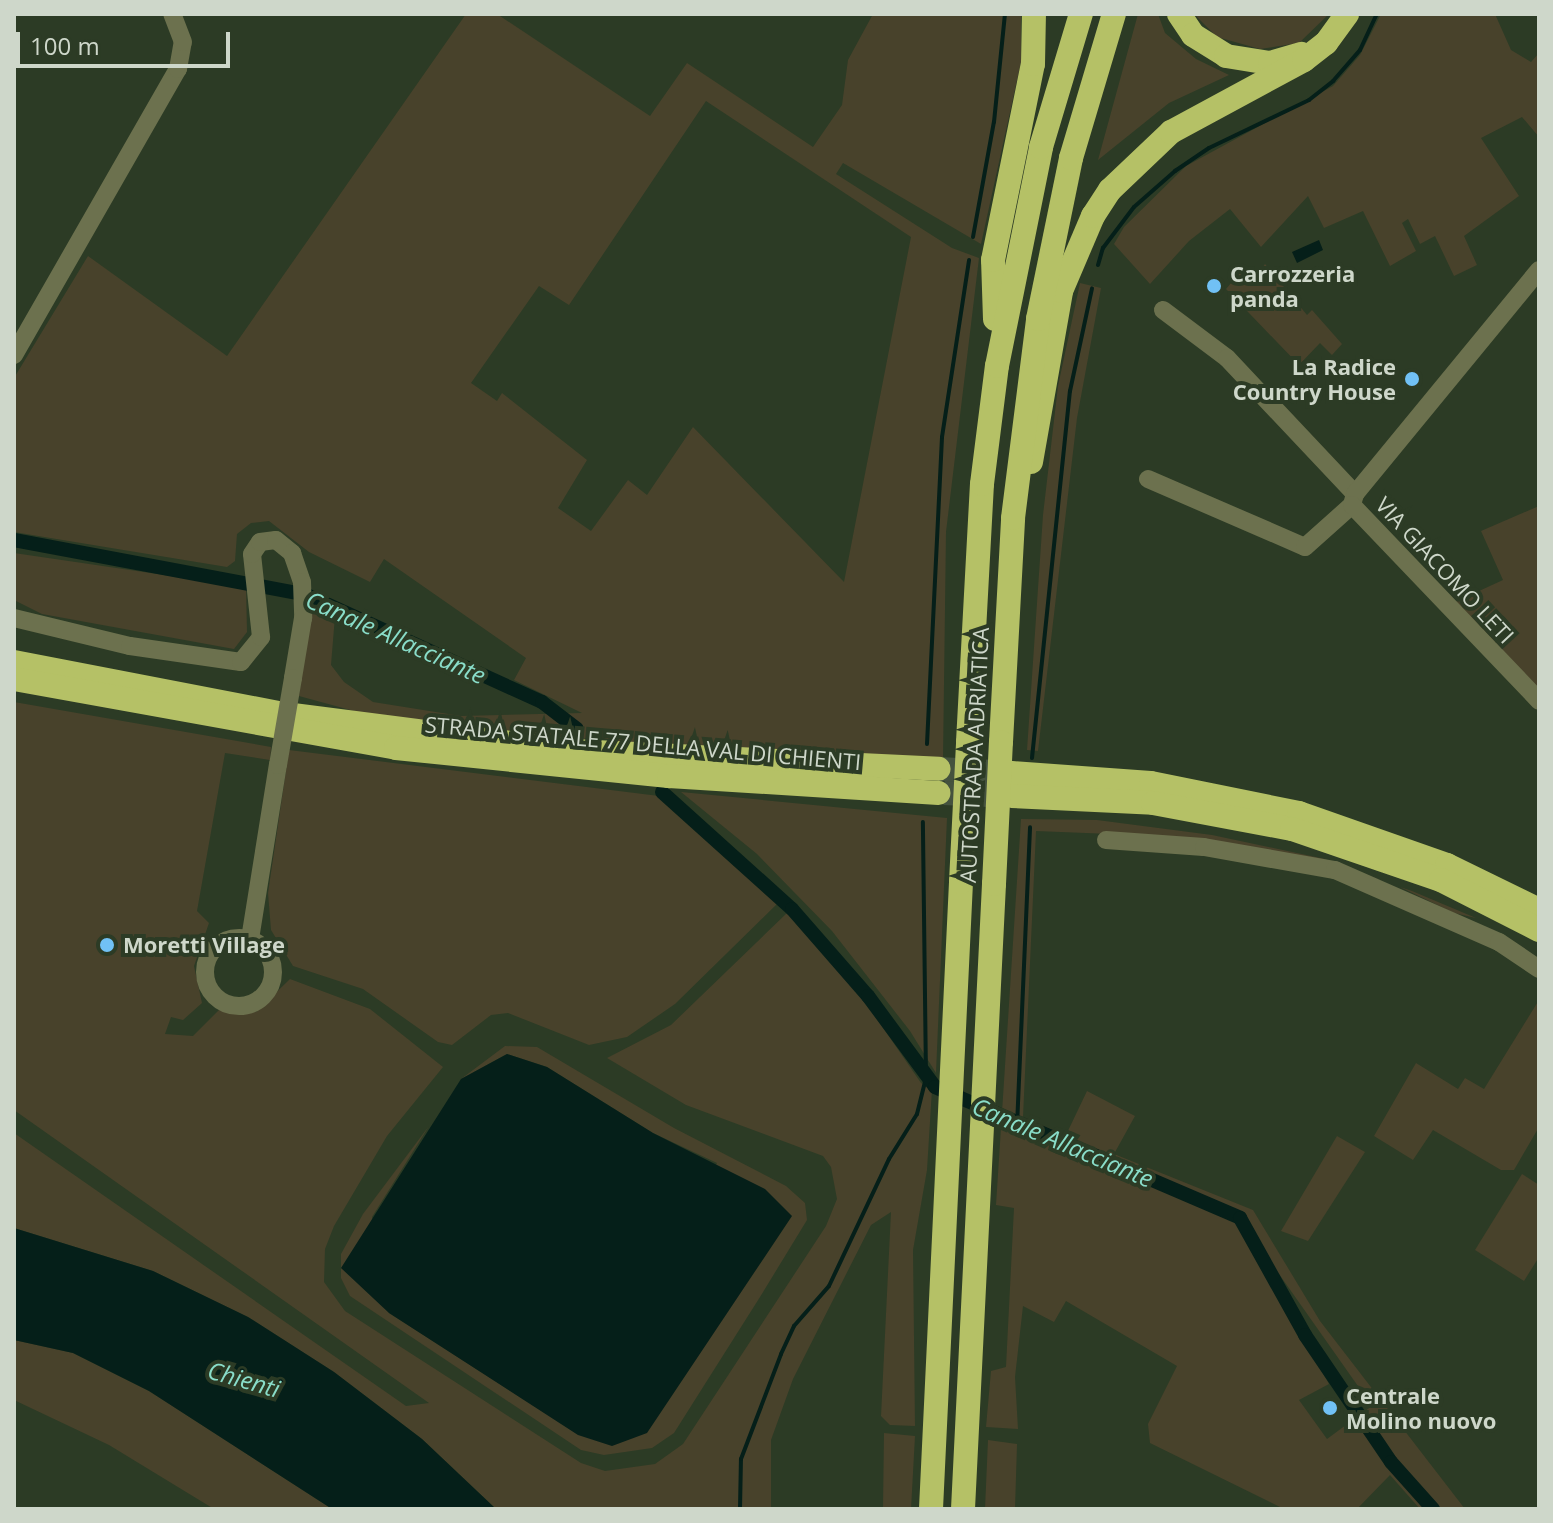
<!DOCTYPE html>
<html>
<head>
<meta charset="utf-8">
<style>
	body { margin:0 }
	#map { position:relative; width:1553px; height:1523px; overflow:hidden; background:#2c3b25; font-family:"Open Sans",sans-serif }
	div>[style] { position:absolute }
	[style*='--x'] { left:calc(var(--x)*1px); top:calc(var(--y)*1px); width:calc(var(--w)*1px); rotate:calc(var(--a)*1deg) }
	.green>* { inset:0; background:#48422b }
	.water>* { inset:0; background:#051f19 }
	.stream>* { height:4px; margin:-2px; padding:0 2px; transform-origin:2px; border-radius:2px; background:#051f19 }
	.canal>* { height:14px; margin:-7px; padding:0 7px; transform-origin:7px; border-radius:7px; background:#051f19 }
	.highway-tunnel>* { height:24px; margin-top:-12px; transform-origin:0; background:repeating-linear-gradient(90deg,#44523e 0 24px,transparent 0 36px) }
	.minor>* { height:18px; margin:-9px; padding:0 9px; transform-origin:9px; border-radius:9px; background:#6c714e }
	.minor>.ring { margin:-9px; padding:0; box-sizing:content-box; background:none; border:18px solid #6c714e; border-radius:50% }
	.highway>* { height:24px; margin:-12px; padding:0 12px; transform-origin:12px; border-radius:12px; background:#b5c166 }
	.minor-bridge>* { height:18px; margin:-9px; padding:0 9px; transform-origin:9px; border-radius:9px; background:#6c714e }
	.highway-bridge>* { height:24px; margin:-12px; padding:0 12px; transform-origin:12px; border-radius:12px; background:#b5c166 }
	.dots>* { width:22px; height:22px; translate:-50% -50%; box-sizing:border-box; border:4px solid #2c3b25; border-radius:50% }
	span { translate:-50% -50%; white-space:nowrap; text-align:center; line-height:1.15; -webkit-text-stroke:8px #2c3b25; paint-order:stroke }
	.poi-label { font-size:22px; color:#ced7ca; font-weight:700 }
	.left { translate:0 -50%; text-align:left }
	.right { translate:-100% -50%; text-align:right }
	.street-label { font-size:22px; color:#ced7ca }
	.water-label { font-size:24px; color:#89ddc9; font-style:italic }
	.frame { position:absolute; inset:0; border:16px solid #ced7ca; pointer-events:none }
	.scale { position:absolute; left:16px; top:32px; width:214px; height:36px; box-sizing:border-box; border:4px solid #ced7ca; border-top:0; padding-left:10px; font-size:24px; line-height:28px; white-space:nowrap; color:#ced7ca; -webkit-text-stroke:6px #2c3b25; paint-order:stroke }
</style>
</head>
<body>
<div id="map">
	<div class="green">
		<div style="clip-path:polygon(evenodd,466px 14px,497px 14px,650px 116px,687px 63px,813px 147px,842px 105px,848px 60px,873px 14px,1021px 14px,1021px 62px,981px 244px,843px 163px,836px 174px,952px 248px,979px 258px,946px 532px,943px 759px,639px 747px,592px 735px,578px 742px,376px 717px,299px 696px,310px 605px,335px 616px,331px 665px,344px 682px,373px 702px,461px 716px,582px 713px,514px 680px,526px 658px,384px 559px,370px 582px,309px 552px,269px 521px,251px 523px,237px 534px,235px 561px,227px 567px,14px 532px,14px 378px,88px 256px,227px 356px,466px 14px,706px 101px,911px 237px,844px 582px,693px 427px,647px 495px,628px 480px,591px 531px,558px 508px,587px 460px,502px 393px,497px 401px,471px 383px,539px 286px,569px 305px,706px 101px)"></div>
		<div style="clip-path:polygon(1138px 14px,1158px 14px,1165px 33px,1196px 59px,1229px 75px,1169px 103px,1098px 160px)"></div>
		<div style="clip-path:polygon(1194px 14px,1329px 14px,1299px 43px,1260px 49px,1217px 37px)"></div>
		<div style="clip-path:polygon(1381px 14px,1495px 14px,1511px 50px,1531px 62px,1539px 53px,1539px 137px,1522px 117px,1481px 138px,1519px 196px,1464px 236px,1477px 265px,1454px 276px,1435px 236px,1420px 244px,1408px 219px,1402px 223px,1416px 251px,1390px 266px,1363px 211px,1324px 228px,1308px 196px,1261px 247px,1230px 209px,1189px 241px,1150px 284px,1114px 244px,1124px 227px,1186px 166px,1333px 86px,1360px 55px)"></div>
		<div style="clip-path:polygon(1265px 264px,1307px 315px,1312px 310px,1342px 344px,1332px 355px,1320px 343px,1299px 365px,1226px 289px,1242px 270px,1253px 281px)"></div>
		<div style="clip-path:polygon(1080px 283px,1101px 288px,1077px 418px,1038px 751px,1027px 750px,1043px 515px,1058px 386px)"></div>
		<div style="clip-path:polygon(1539px 506px,1539px 692px,1455px 602px,1503px 580px,1481px 531px)"></div>
		<div style="clip-path:polygon(14px 553px,246px 587px,247px 632px,234px 649px,42px 614px,14px 600px)"></div>
		<div style="clip-path:polygon(14px 702px,271px 747px,270px 760px,225px 753px,197px 911px,209px 923px,194px 966px,202px 1003px,183px 1020px,171px 1017px,165px 1034px,193px 1036px,219px 1010px,256px 1012px,290px 979px,370px 1009px,443px 1067px,387px 1136px,334px 1226px,325px 1249px,324px 1282px,345px 1311px,581px 1463px,605px 1471px,655px 1464px,683px 1444px,826px 1226px,837px 1199px,831px 1167px,823px 1156px,686px 1105px,607px 1058px,671px 1025px,788px 912px,864px 1000px,921px 1083px,932px 1089px,927px 1170px,913px 1250px,915px 1426px,890px 1425px,881px 1416px,891px 1212px,871px 1225px,793px 1379px,771px 1440px,771px 1509px,496px 1509px,422px 1439px,334px 1372px,248px 1317px,153px 1271px,14px 1228px,14px 1133px,406px 1406px,429px 1403px,14px 1110px)"></div>
		<div style="clip-path:polygon(289px 750px,659px 796px,778px 903px,675px 1004px,627px 1037px,589px 1045px,508px 1013px,491px 1015px,452px 1045px,438px 1042px,363px 989px,293px 966px,271px 930px,268px 893px)"></div>
		<div style="clip-path:polygon(681px 792px,947px 818px,936px 1073px,910px 1031px,832px 931px,757px 854px)"></div>
		<div style="clip-path:polygon(evenodd,1021px 819px,1097px 820px,1212px 835px,1325px 859px,1381px 880px,1323px 862px,1161px 836px,1036px 831px,1023px 1117px,1066px 1135px,1087px 1091px,1135px 1116px,1114px 1154px,1253px 1210px,1320px 1321px,1465px 1509px,1420px 1509px,1390px 1475px,1357px 1509px,1284px 1509px,1150px 1443px,1148px 1424px,1177px 1366px,1066px 1301px,1054px 1322px,1023px 1306px,1015px 1377px,1018px 1429px,986px 1427px,991px 1371px,1006px 1367px,1014px 1208px,996px 1205px,1021px 819px,1279px 1274px,1372px 1406px,1355px 1418px,1359px 1426px,1352px 1431px,1346px 1425px,1327px 1439px,1299px 1400px,1329px 1384px,1274px 1286px,1279px 1274px)"></div>
		<div style="clip-path:polygon(1400px 887px,1412px 891px,1476px 918px,1454px 913px)"></div>
		<div style="clip-path:polygon(1539px 1000px,1539px 1127px,1514px 1170px,1501px 1170px,1433px 1130px,1413px 1160px,1374px 1136px,1416px 1063px,1458px 1089px,1465px 1078px,1484px 1089px)"></div>
		<div style="clip-path:polygon(505px 1046px,537px 1047px,674px 1128px,786px 1186px,805px 1203px,807px 1220px,760px 1297px,674px 1433px,652px 1448px,604px 1455px,581px 1450px,350px 1296px,341px 1278px,341px 1254px,363px 1214px,429px 1126px,372px 1217px,389px 1313px,578px 1434px,717px 1163px,653px 1133px,547px 1067px,507px 1054px,461px 1079px)"></div>
		<div style="clip-path:polygon(1337px 1136px,1365px 1152px,1308px 1241px,1281px 1231px)"></div>
		<div style="clip-path:polygon(1522px 1174px,1539px 1185px,1539px 1257px,1524px 1281px,1475px 1250px)"></div>
		<div style="clip-path:polygon(14px 1340px,73px 1353px,149px 1391px,332px 1509px,214px 1509px,109px 1445px,14px 1400px)"></div>
		<div style="clip-path:polygon(884px 1433px,915px 1436px,911px 1509px,883px 1509px)"></div>
		<div style="clip-path:polygon(988px 1440px,1017px 1444px,1015px 1509px,985px 1509px)"></div>
	</div>
	<div class="water">
		<div style="clip-path:polygon(1319px 240px,1323px 250px,1297px 263px,1292px 252px)"></div>
		<div style="clip-path:polygon(507px 1054px,547px 1067px,653px 1133px,765px 1189px,792px 1216px,647px 1433px,612px 1446px,578px 1435px,389px 1313px,341px 1268px,461px 1079px)"></div>
		<div style="clip-path:polygon(14px 1228px,153px 1271px,248px 1317px,334px 1372px,422px 1439px,496px 1509px,332px 1509px,149px 1391px,73px 1353px,14px 1340px)"></div>
	</div>
	<div class="stream">
		<div style="--x:973;--y:237;--w:117;--a:-79.7"></div>
		<div style="--x:994;--y:122;--w:109;--a:-84.2"></div>
		<div style="--x:1098;--y:265;--w:18;--a:-74"></div>
		<div style="--x:1103;--y:248;--w:51;--a:-52.9"></div>
		<div style="--x:1134;--y:207;--w:55;--a:-41.3"></div>
		<div style="--x:1175;--y:171;--w:41;--a:-34.1"></div>
		<div style="--x:1209;--y:148;--w:111;--a:-25.6"></div>
		<div style="--x:1309;--y:100;--w:31;--a:-38"></div>
		<div style="--x:1333;--y:81;--w:41;--a:-48.9"></div>
		<div style="--x:1360;--y:50;--w:40;--a:-65"></div>
		<div style="--x:927;--y:744;--w:307;--a:-87.2"></div>
		<div style="--x:942;--y:437;--w:179;--a:-81.3"></div>
		<div style="--x:1032;--y:758;--w:369;--a:-84.1"></div>
		<div style="--x:1070;--y:391;--w:105;--a:-77.9"></div>
		<div style="--x:1017;--y:1126;--w:299;--a:-87.5"></div>
		<div style="--x:740;--y:1509;--w:50;--a:-88.9"></div>
		<div style="--x:741;--y:1459;--w:112;--a:-69.1"></div>
		<div style="--x:781;--y:1354;--w:31;--a:-65"></div>
		<div style="--x:794;--y:1326;--w:53;--a:-48.8"></div>
		<div style="--x:829;--y:1286;--w:140;--a:-64.7"></div>
		<div style="--x:889;--y:1159;--w:53;--a:-58.1"></div>
		<div style="--x:917;--y:1114;--w:37;--a:-76"></div>
		<div style="--x:926;--y:1078;--w:256;--a:-90.7"></div>
	</div>
	<div class="canal">
		<div style="--x:14;--y:540;--w:298;--a:10.6"></div>
		<div style="--x:307;--y:595;--w:258;--a:24.5"></div>
		<div style="--x:542;--y:702;--w:44;--a:37.6"></div>
		<div style="--x:662;--y:792;--w:175;--a:42"></div>
		<div style="--x:792;--y:909;--w:116;--a:48.9"></div>
		<div style="--x:868;--y:996;--w:113;--a:53.6"></div>
		<div style="--x:935;--y:1087;--w:332;--a:23.2"></div>
		<div style="--x:1240;--y:1218;--w:134;--a:60.9"></div>
		<div style="--x:1305;--y:1335;--w:153;--a:55.9"></div>
		<div style="--x:1391;--y:1462;--w:63;--a:48.2"></div>
	</div>
	<div class="highway-tunnel">
		<div style="--x:939;--y:769;--w:73;--a:3.1"></div>
		<div style="--x:944;--y:793;--w:68;--a:2.5"></div>
	</div>
	<div class="minor">
		<div style="--x:1163;--y:310;--w:80;--a:36.9"></div>
		<div style="--x:1227;--y:358;--w:187;--a:46.7"></div>
		<div style="--x:14;--y:355;--w:330;--a:-60.2"></div>
		<div style="--x:178;--y:69;--w:27;--a:-80"></div>
		<div style="--x:183;--y:42;--w:30;--a:-111"></div>
		<div style="--x:1148;--y:479;--w:171;--a:23.4"></div>
		<div style="--x:1305;--y:547;--w:63;--a:-41.8"></div>
		<div style="--x:1352;--y:505;--w:11;--a:-75"></div>
		<div style="--x:1355;--y:494;--w:290;--a:-50.6"></div>
		<div style="--x:1352;--y:505;--w:271;--a:46.3"></div>
		<div style="--x:14;--y:618;--w:119;--a:13.6"></div>
		<div style="--x:130;--y:646;--w:112;--a:8.2"></div>
		<div style="--x:241;--y:662;--w:32;--a:-51"></div>
		<div style="--x:261;--y:637;--w:83;--a:-96.2"></div>
		<div style="--x:252;--y:554;--w:14;--a:-56"></div>
		<div style="--x:260;--y:542;--w:16;--a:-7"></div>
		<div style="--x:276;--y:540;--w:21;--a:39"></div>
		<div style="--x:292;--y:553;--w:31;--a:71"></div>
		<div style="--x:302;--y:582;--w:36;--a:88"></div>
		<div style="--x:303;--y:618;--w:61;--a:99.5"></div>
		<div style="--x:1106;--y:840;--w:98;--a:4.1"></div>
		<div style="--x:1204;--y:847;--w:133;--a:10"></div>
		<div style="--x:1335;--y:870;--w:179;--a:23.7"></div>
		<div style="--x:1499;--y:942;--w:48;--a:34"></div>
		<div class="ring" style="left:205px;top:938px;width:50px;height:50px"></div>
		<div style="--x:250;--y:939;--w:176;--a:-80.9"></div>
	</div>
	<div class="highway">
		<div style="--x:1179;--y:14;--w:25;--a:56"></div>
		<div style="--x:1193;--y:35;--w:39;--a:32"></div>
		<div style="--x:1226;--y:56;--w:45;--a:9"></div>
		<div style="--x:1270;--y:63;--w:33;--a:-16"></div>
		<div style="--x:995;--y:319;--w:59;--a:-91.9"></div>
		<div style="--x:993;--y:260;--w:200;--a:-78.5"></div>
		<div style="--x:1033;--y:64;--w:50;--a:-88.9"></div>
		<div style="--x:1031;--y:462;--w:174;--a:-80"></div>
		<div style="--x:1061;--y:291;--w:82;--a:-66.9"></div>
		<div style="--x:1093;--y:216;--w:31;--a:-57"></div>
		<div style="--x:1110;--y:190;--w:84;--a:-43.6"></div>
		<div style="--x:1171;--y:132;--w:151;--a:-28.4"></div>
		<div style="--x:1304;--y:60;--w:28;--a:-38"></div>
		<div style="--x:1326;--y:43;--w:36;--a:-54"></div>
		<div style="--x:14;--y:662;--w:276;--a:10.9"></div>
		<div style="--x:285;--y:714;--w:292;--a:7.3"></div>
		<div style="--x:575;--y:751;--w:364;--a:2.8"></div>
		<div style="--x:14;--y:679;--w:388;--a:10.2"></div>
		<div style="--x:396;--y:748;--w:274;--a:5.9"></div>
		<div style="--x:669;--y:776;--w:270;--a:3.6"></div>
		<div style="--x:968;--y:742;--w:258;--a:-86.9"></div>
		<div style="--x:982;--y:484;--w:119;--a:-82.8"></div>
		<div style="--x:997;--y:366;--w:223;--a:-78.6"></div>
		<div style="--x:1041;--y:147;--w:139;--a:-73.3"></div>
		<div style="--x:1001;--y:742;--w:224;--a:-86.9"></div>
		<div style="--x:1013;--y:518;--w:201;--a:-82.8"></div>
		<div style="--x:1038;--y:319;--w:164;--a:-78.4"></div>
		<div style="--x:1071;--y:158;--w:150;--a:-73.4"></div>
		<div style="--x:1012;--y:773;--w:139;--a:4.1"></div>
		<div style="--x:1151;--y:783;--w:151;--a:11.5"></div>
		<div style="--x:1299;--y:813;--w:157;--a:19.4"></div>
		<div style="--x:1447;--y:865;--w:102;--a:26.1"></div>
		<div style="--x:1012;--y:796;--w:141;--a:2.8"></div>
		<div style="--x:1153;--y:803;--w:141;--a:10.6"></div>
		<div style="--x:1292;--y:829;--w:157;--a:18.9"></div>
		<div style="--x:1441;--y:880;--w:110;--a:27"></div>
		<div style="--x:931;--y:1509;--w:628;--a:-87.26"></div>
		<div style="--x:963;--y:1509;--w:626;--a:-87.16"></div>
	</div>
	<div class="minor-bridge">
		<div style="--x:278;--y:765;--w:88;--a:-80.2"></div>
	</div>
	<div class="highway-bridge">
		<div style="--x:961;--y:882;--w:140;--a:-87.1"></div>
		<div style="--x:994;--y:884;--w:142;--a:-87.2"></div>
	</div>
	<div class="dots">
		<div style="left:1214px;top:286px;background:#71c1f5"></div>
		<div style="left:1412px;top:379px;background:#71c1f5"></div>
		<div style="left:107px;top:945px;background:#71c1f5"></div>
		<div style="left:1330px;top:1408px;background:#71c1f5"></div>
	</div>
	<div class="poi-label">
		<span class="left" style="left:1230px;top:286px">Carrozzeria<br>panda</span>
		<span class="right" style="left:1396px;top:379px">La Radice<br>Country House</span>
		<span class="left" style="left:123px;top:945px">Moretti Village</span>
		<span class="left" style="left:1346px;top:1408px">Centrale<br>Molino nuovo</span>
	</div>
	<div class="street-label">
		<span style="left:1445px;top:570px;rotate:47deg">VIA GIACOMO LETI</span>
		<span style="left:643px;top:743px;rotate:5deg">STRADA STATALE 77 DELLA VAL DI CHIENTI</span>
		<span style="left:974px;top:755px;rotate:-87deg">AUTOSTRADA ADRIATICA</span>
	</div>
	<div class="water-label">
		<span style="left:396px;top:637px;rotate:24deg">Canale Allacciante</span>
		<span style="left:1063px;top:1142px;rotate:23deg">Canale Allacciante</span>
		<span style="left:244px;top:1379px;rotate:16deg">Chienti</span>
	</div>
	<div class="frame"></div>
	<div class="scale">100 m</div>
</div>
</body>
</html>
